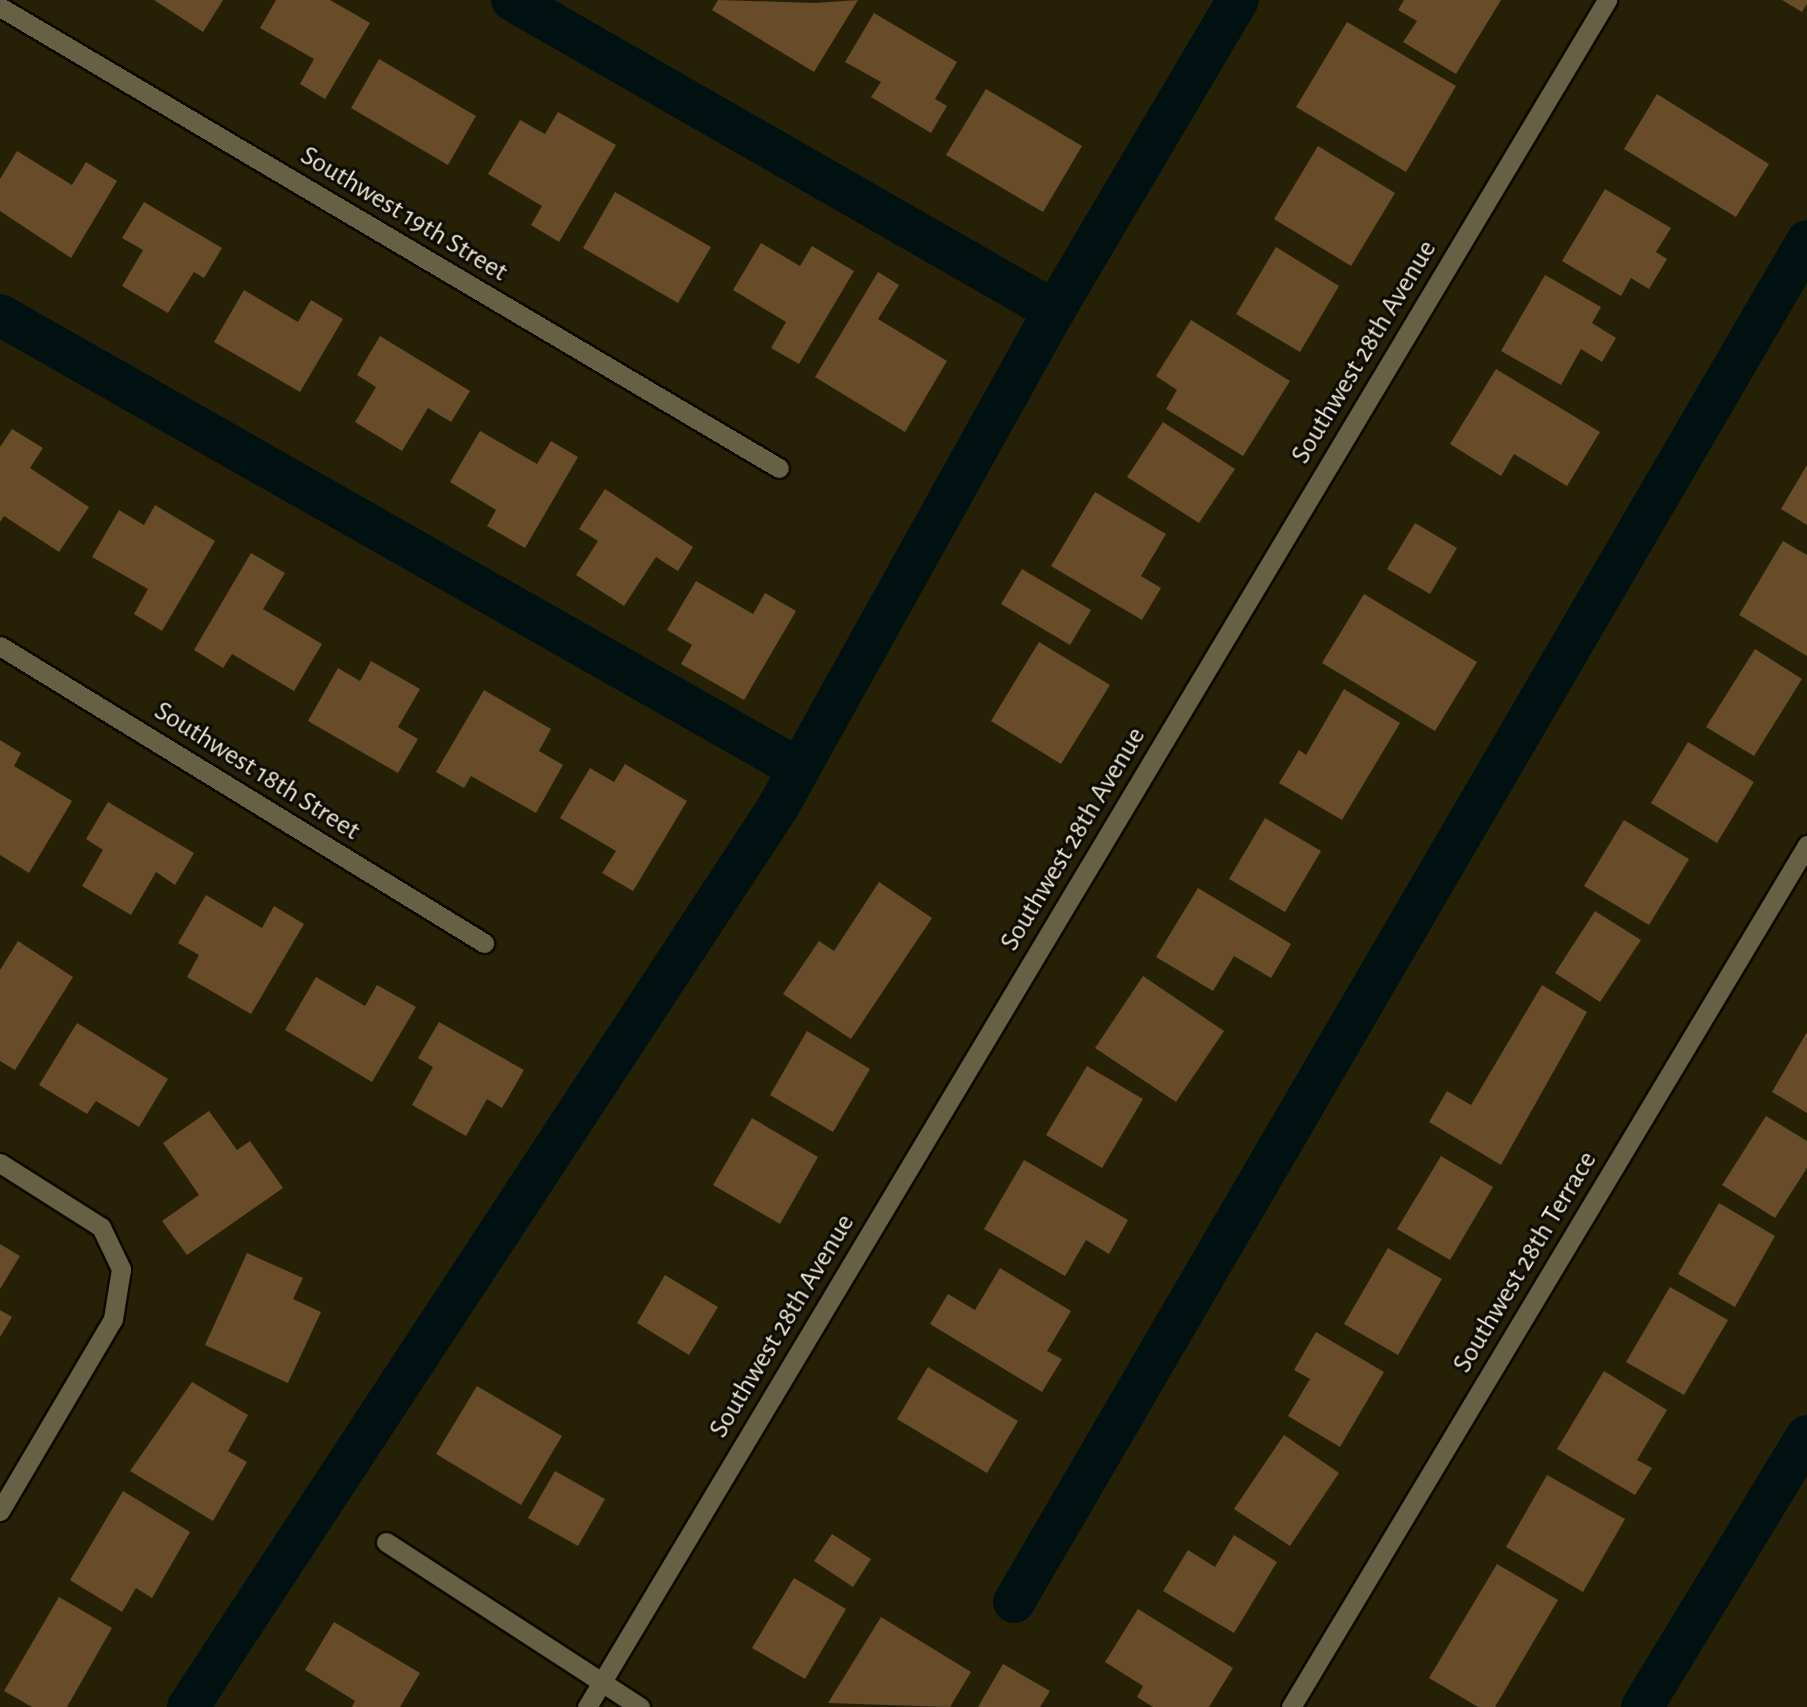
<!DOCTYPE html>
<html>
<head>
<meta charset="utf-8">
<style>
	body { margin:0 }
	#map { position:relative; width:1807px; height:1707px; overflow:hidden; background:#262106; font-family:"Alegreya Sans",sans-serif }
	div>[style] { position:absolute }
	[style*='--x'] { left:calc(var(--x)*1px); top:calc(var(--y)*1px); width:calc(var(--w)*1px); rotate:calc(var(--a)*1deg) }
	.canal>* { height:42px; margin:-21px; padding:0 21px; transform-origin:21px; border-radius:21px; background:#011112 }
	.building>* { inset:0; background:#684b28 }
	.roads { filter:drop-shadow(2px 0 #0f0a00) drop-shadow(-2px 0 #0f0a00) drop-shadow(0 2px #0f0a00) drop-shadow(0 -2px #0f0a00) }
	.minor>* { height:19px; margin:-9.5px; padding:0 9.5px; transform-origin:9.5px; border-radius:9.5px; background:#666044 }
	span { translate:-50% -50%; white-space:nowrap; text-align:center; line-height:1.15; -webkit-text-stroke:6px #0d0b03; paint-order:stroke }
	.street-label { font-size:28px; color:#eae7d7 }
</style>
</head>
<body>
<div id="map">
	<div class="canal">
		<div style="--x:512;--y:0;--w:625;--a:29.85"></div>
		<div style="--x:0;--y:315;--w:919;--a:29.61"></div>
		<div style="--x:1014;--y:1602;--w:1575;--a:-59.77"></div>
		<div style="--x:188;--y:1707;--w:1076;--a:-56.75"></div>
		<div style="--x:778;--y:807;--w:568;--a:-60.91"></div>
		<div style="--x:1054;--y:311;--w:361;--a:-59.4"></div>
		<div style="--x:1642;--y:1707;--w:317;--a:-58.7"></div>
	</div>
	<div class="building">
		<div style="clip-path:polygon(154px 0,223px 0,203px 32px)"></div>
		<div style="clip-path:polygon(276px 0,330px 0,370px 23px,325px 99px,300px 84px,314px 59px,260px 28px)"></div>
		<div style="clip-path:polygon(718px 0,815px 3px,858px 0,814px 72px,712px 10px)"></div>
		<div style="clip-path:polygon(1404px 0,1501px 0,1456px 74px,1403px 42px,1417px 21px,1398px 10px)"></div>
		<div style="clip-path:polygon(1782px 0,1807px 0,1807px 4px,1802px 12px)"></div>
		<div style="clip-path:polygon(874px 13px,957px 62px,935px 99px,947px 106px,931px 133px,871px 97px,881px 82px,845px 62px)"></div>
		<div style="clip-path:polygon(1347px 22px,1456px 86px,1406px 172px,1296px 107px)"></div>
		<div style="clip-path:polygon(379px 59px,476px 116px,448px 165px,351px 108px)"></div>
		<div style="clip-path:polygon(986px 89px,1082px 146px,1043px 212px,946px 155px)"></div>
		<div style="clip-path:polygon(1657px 94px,1769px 164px,1736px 217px,1624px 149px)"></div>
		<div style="clip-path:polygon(558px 112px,616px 145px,559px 242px,531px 225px,542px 206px,488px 174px,520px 120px,545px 134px)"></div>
		<div style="clip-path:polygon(1318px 146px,1395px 193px,1351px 266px,1274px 219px)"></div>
		<div style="clip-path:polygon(17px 151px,72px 185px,86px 162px,117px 181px,71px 258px,0 211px,0 179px)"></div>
		<div style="clip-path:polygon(1605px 189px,1671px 228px,1656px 252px,1667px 259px,1649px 289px,1631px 278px,1621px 296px,1562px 261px)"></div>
		<div style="clip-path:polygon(615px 192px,711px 247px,678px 303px,583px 248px)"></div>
		<div style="clip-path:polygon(144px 202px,222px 248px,204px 278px,194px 272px,168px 313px,122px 286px,143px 250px,122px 238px)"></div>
		<div style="clip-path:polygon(761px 243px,800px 266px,812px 246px,854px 271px,799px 364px,771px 348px,786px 322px,733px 290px)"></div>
		<div style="clip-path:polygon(1276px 247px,1339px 286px,1300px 352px,1236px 314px)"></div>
		<div style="clip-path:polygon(878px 272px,899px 285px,878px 319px,947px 361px,905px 432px,815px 377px)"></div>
		<div style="clip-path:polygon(1545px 275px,1601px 307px,1592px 323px,1616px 338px,1602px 362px,1581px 349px,1561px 385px,1501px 351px)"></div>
		<div style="clip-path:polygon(244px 290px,298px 322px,311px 300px,343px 319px,300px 392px,214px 342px)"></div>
		<div style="clip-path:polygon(1191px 320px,1290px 381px,1243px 456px,1166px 409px,1177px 390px,1156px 376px)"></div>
		<div style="clip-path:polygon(380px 336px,470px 391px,451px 422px,428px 408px,402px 451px,355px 422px,376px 387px,357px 375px)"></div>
		<div style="clip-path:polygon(1496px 369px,1600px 432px,1567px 486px,1514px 454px,1501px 476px,1450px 444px)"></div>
		<div style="clip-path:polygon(1163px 422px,1235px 469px,1199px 523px,1127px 477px)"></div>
		<div style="clip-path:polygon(12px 429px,43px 448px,30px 468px,89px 507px,59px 552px,4px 516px,0 522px,0 447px)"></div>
		<div style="clip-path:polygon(480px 431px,537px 464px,551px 441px,578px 457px,525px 548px,487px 526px,496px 510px,450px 482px)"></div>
		<div style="clip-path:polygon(1807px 465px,1807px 525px,1781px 509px)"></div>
		<div style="clip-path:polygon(605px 489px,693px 547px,678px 571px,656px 557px,624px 606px,576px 575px,598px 541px,579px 529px)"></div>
		<div style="clip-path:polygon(1095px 492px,1166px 534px,1141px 576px,1161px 588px,1142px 620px,1051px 566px)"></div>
		<div style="clip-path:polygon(155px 505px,215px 541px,162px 631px,134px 614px,148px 589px,92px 557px,119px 510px,144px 525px)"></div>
		<div style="clip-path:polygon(1415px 523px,1457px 548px,1430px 594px,1387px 569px)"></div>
		<div style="clip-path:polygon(1783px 541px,1807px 555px,1807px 656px,1739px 615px)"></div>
		<div style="clip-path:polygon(251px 553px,285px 573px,263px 609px,322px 644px,294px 691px,232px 654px,223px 668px,194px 650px)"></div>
		<div style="clip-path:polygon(1022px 569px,1091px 610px,1070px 645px,1001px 604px)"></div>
		<div style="clip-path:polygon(696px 581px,753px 614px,765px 593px,796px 611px,744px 700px,681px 664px,692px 645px,667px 630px)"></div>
		<div style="clip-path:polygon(1364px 594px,1477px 662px,1435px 731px,1322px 663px)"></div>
		<div style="clip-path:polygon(1039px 642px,1110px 685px,1061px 764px,991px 721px)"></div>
		<div style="clip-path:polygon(1755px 649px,1802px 679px,1754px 756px,1706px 727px)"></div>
		<div style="clip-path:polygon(371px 661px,420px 689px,398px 727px,418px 739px,398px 773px,308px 721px,338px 668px,360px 681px)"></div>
		<div style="clip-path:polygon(1344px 689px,1400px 723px,1342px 820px,1279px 783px,1299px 750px,1306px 755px)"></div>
		<div style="clip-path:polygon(484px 690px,551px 729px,539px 751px,563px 765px,536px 813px,471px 776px,464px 788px,436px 772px)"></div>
		<div style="clip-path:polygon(0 740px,21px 753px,14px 766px,72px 801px,29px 873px,0 855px)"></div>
		<div style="clip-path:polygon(1688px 742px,1754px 782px,1717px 843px,1651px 803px)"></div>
		<div style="clip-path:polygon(625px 764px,687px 801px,633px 891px,602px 873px,616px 851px,560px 818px,590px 768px,614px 782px)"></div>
		<div style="clip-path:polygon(108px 802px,194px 853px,175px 885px,156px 872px,131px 915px,82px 886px,103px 850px,86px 839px)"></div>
		<div style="clip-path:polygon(1265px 818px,1321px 851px,1285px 912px,1229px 879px)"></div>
		<div style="clip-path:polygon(1624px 820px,1689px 859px,1649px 925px,1584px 886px)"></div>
		<div style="clip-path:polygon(879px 882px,932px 918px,851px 1039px,783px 994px,819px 941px,834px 951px)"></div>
		<div style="clip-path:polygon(1198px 888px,1291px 944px,1271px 978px,1234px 956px,1213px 991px,1156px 957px)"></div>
		<div style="clip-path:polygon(206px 895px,262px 928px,274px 906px,304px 924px,251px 1014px,187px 977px,199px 955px,178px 943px)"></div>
		<div style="clip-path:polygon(1595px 911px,1641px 940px,1600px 1002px,1555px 973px)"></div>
		<div style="clip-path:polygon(18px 941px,73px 977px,15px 1070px,0 1061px,0 970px)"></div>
		<div style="clip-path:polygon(1143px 976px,1224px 1031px,1176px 1102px,1095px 1048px)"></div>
		<div style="clip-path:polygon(316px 977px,365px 1006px,377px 985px,416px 1007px,372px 1082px,285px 1030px)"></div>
		<div style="clip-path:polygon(1542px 985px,1587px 1012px,1501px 1165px,1429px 1122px,1447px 1091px,1471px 1105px)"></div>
		<div style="clip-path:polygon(439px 1022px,524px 1070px,502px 1108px,487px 1099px,466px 1136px,412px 1105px,433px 1067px,418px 1058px)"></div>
		<div style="clip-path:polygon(77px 1023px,168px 1079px,139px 1127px,96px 1101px,87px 1114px,39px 1085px)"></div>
		<div style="clip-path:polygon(807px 1031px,870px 1069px,833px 1132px,770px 1095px)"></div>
		<div style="clip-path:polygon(1807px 1032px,1807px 1113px,1772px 1092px)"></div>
		<div style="clip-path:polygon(1087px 1066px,1143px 1099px,1102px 1168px,1046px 1135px)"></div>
		<div style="clip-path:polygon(209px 1111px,237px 1150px,250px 1141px,283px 1188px,187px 1255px,162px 1221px,199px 1195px,163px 1143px)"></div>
		<div style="clip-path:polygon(1766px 1116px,1807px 1141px,1807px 1168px,1775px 1218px,1722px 1185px)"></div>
		<div style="clip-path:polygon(752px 1118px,818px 1157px,780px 1224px,713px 1185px)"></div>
		<div style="clip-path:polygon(1441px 1156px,1493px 1187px,1450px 1260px,1397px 1229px)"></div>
		<div style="clip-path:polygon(1024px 1160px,1128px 1220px,1109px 1254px,1086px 1240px,1065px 1276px,984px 1229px)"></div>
		<div style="clip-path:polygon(1719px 1203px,1775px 1236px,1735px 1307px,1678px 1274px)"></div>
		<div style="clip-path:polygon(0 1244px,20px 1256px,0 1289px)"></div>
		<div style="clip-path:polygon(1388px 1248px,1442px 1279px,1398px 1355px,1344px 1324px)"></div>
		<div style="clip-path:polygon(247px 1253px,303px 1278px,293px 1299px,321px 1312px,288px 1383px,205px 1345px)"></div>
		<div style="clip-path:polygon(1000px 1268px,1071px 1311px,1047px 1351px,1062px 1359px,1042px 1392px,930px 1324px,948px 1294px,975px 1310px)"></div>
		<div style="clip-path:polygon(665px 1275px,718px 1307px,689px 1355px,637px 1323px)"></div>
		<div style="clip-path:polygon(1670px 1287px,1728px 1320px,1684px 1395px,1626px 1362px)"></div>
		<div style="clip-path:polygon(0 1310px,12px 1317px,0 1337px)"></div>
		<div style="clip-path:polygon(1316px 1332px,1384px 1372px,1340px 1447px,1288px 1416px,1310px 1379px,1294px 1370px)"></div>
		<div style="clip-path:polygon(928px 1367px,1018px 1421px,987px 1473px,897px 1419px)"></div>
		<div style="clip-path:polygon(1604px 1371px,1667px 1410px,1637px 1460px,1652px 1468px,1635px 1495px,1557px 1449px)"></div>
		<div style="clip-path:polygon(192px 1382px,248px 1415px,228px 1451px,247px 1462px,213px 1521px,130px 1471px)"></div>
		<div style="clip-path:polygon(477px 1386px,562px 1436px,521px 1505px,436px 1454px)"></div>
		<div style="clip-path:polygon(1284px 1435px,1339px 1473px,1290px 1546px,1234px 1509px)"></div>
		<div style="clip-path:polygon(555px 1471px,605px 1499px,578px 1546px,528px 1518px)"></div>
		<div style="clip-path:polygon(1547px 1475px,1625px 1519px,1583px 1592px,1506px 1547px)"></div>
		<div style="clip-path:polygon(123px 1491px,190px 1532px,152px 1598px,136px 1588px,122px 1612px,70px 1580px)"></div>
		<div style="clip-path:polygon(832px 1534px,871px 1559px,853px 1587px,814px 1561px)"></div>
		<div style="clip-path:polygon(1234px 1535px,1277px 1562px,1234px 1633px,1163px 1591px,1188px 1550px,1215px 1567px)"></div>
		<div style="clip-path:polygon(1497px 1564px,1558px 1600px,1495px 1707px,1478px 1707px,1429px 1678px)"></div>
		<div style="clip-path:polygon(794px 1578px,846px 1609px,805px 1679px,752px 1648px)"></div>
		<div style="clip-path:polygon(59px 1597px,112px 1628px,67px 1707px,32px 1707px,4px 1691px)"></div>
		<div style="clip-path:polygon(1138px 1609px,1233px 1668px,1209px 1707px,1153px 1707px,1137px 1697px,1143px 1686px,1105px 1662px)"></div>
		<div style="clip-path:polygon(881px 1617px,971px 1672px,950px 1707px,828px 1703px)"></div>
		<div style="clip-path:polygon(334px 1622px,420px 1673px,400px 1707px,352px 1707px,355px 1701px,305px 1670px)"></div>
		<div style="clip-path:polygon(1003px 1664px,1050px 1691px,1040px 1707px,978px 1707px)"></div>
	</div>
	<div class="roads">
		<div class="minor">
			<div style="--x:0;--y:7;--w:905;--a:30.62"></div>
			<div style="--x:0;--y:646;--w:568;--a:31.53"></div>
			<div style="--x:0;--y:1163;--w:120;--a:32.4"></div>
			<div style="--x:101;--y:1227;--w:47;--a:64.5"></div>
			<div style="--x:121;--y:1269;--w:51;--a:99.1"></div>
			<div style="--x:113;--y:1319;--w:223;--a:120.5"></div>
			<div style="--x:386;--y:1542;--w:303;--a:33"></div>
			<div style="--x:587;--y:1707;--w:1989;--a:-59.14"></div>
			<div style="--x:1291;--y:1707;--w:1005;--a:-59.09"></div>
		</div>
	</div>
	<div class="street-label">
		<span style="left:404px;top:214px;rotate:31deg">Southwest 19th Street</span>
		<span style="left:1364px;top:352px;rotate:-59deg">Southwest 28th Avenue</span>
		<span style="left:257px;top:771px;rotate:32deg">Southwest 18th Street</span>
		<span style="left:1073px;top:839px;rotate:-59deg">Southwest 28th Avenue</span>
		<span style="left:1525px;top:1262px;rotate:-59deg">Southwest 28th Terrace</span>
		<span style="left:782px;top:1326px;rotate:-59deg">Southwest 28th Avenue</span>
	</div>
</div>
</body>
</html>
